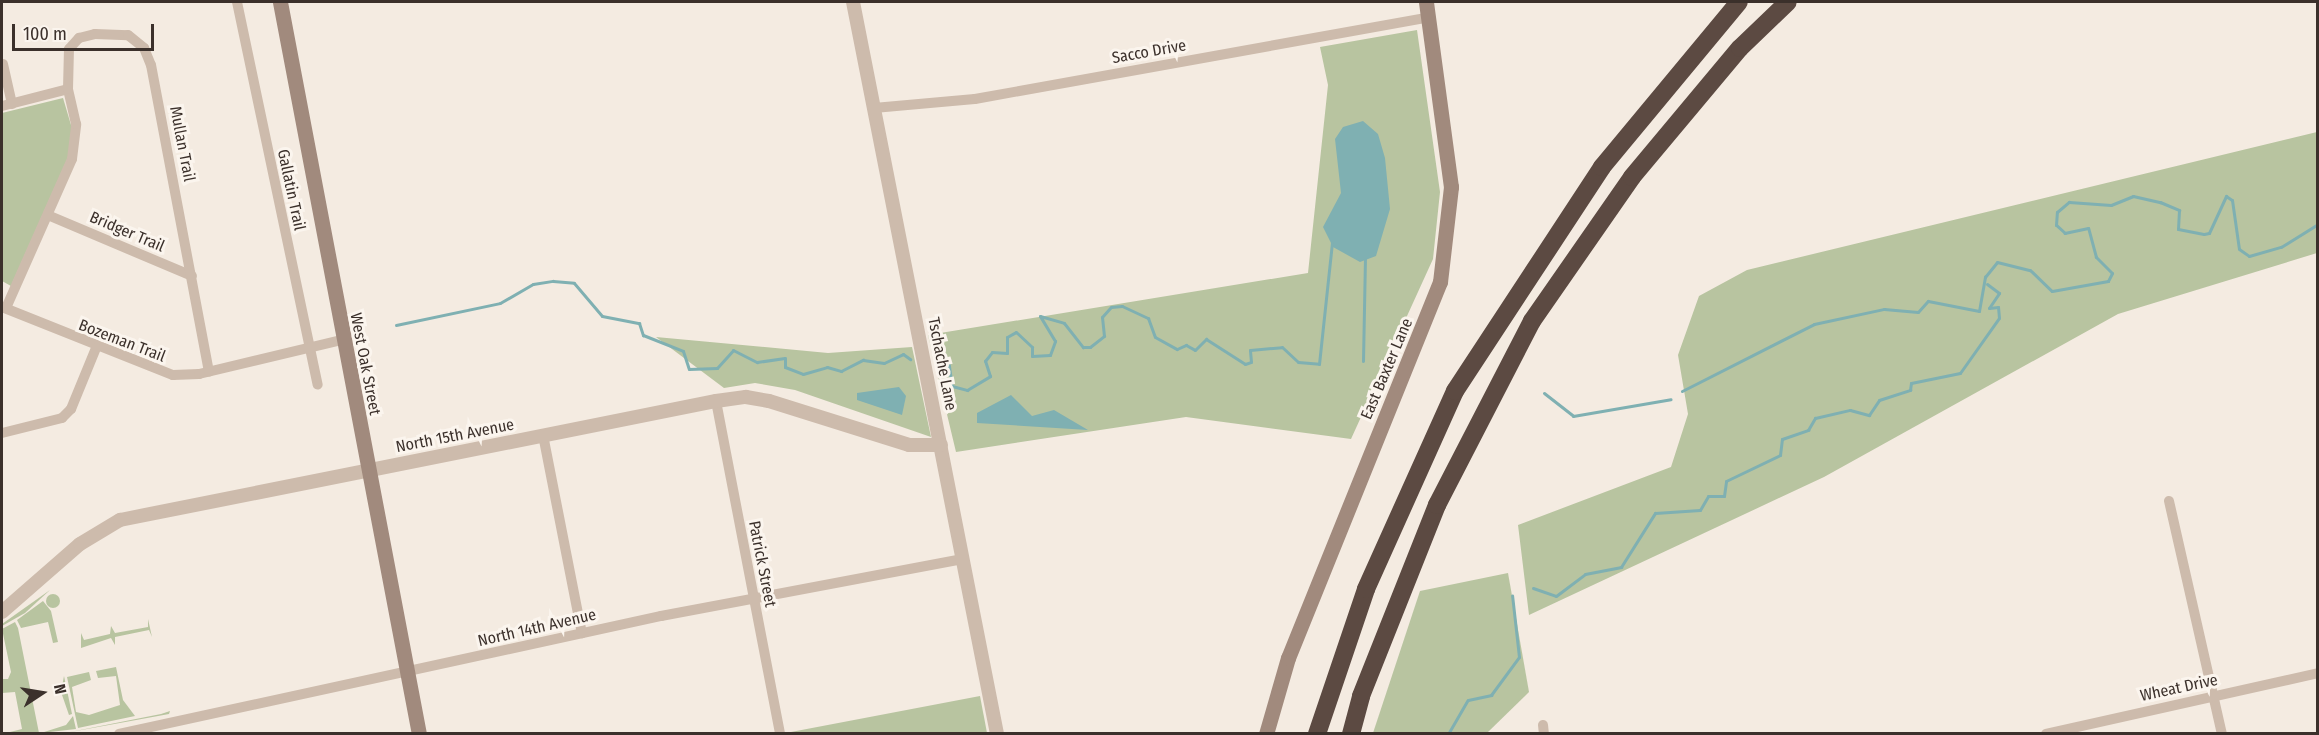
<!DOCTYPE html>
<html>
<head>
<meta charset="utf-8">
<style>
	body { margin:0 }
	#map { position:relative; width:2319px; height:735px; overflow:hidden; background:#f4ebe1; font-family:"Fira Sans Condensed",sans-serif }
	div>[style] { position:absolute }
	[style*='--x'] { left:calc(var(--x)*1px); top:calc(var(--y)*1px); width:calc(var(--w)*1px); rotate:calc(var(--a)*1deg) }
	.green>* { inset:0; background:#b8c4a0 }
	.round { border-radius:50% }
	.water>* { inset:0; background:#7fb0b2 }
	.stream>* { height:3px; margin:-1.5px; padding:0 1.5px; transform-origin:1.5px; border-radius:1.5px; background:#7fb0b2 }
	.minor>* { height:10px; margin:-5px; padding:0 5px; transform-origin:5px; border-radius:5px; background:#cdbbac }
	.tertiary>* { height:14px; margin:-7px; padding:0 7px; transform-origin:7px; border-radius:7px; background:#cdbbac }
	.secondary>* { height:15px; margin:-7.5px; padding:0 7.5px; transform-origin:7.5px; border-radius:7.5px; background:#a18a7d }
	.motorway>* { height:18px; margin:-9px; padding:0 9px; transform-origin:9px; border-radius:9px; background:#5c4a42 }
	span { translate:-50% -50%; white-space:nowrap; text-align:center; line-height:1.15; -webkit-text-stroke:6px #fbf5ee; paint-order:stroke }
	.street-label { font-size:16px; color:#3b302b }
	.frame { position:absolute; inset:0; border:3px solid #3b302b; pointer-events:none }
	.north { position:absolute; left:12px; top:663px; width:60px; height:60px; -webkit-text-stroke:4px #fbf5ee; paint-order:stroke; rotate:78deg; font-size:16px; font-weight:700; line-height:24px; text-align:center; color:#3b302b }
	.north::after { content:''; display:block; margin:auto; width:21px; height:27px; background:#3b302b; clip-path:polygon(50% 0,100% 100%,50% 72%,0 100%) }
	.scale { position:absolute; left:12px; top:24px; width:142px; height:27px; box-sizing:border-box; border:3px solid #3b302b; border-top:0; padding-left:8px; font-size:18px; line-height:21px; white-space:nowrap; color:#3b302b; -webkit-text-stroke:4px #fbf5ee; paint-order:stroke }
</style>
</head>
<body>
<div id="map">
	<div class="green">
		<div style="clip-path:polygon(1417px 30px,1440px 192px,1433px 259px,1351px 439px,1186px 417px,956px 452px,928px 335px,1308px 273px,1328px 85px,1320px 47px)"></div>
		<div style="clip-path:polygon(63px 98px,74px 135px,70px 153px,11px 286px,2px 281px,2px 113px)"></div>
		<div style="clip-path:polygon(2317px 132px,2317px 253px,2118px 314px,1824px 477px,1529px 615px,1518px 525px,1671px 467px,1688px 414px,1678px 355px,1699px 296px,1747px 270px)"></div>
		<div style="clip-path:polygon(656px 337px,828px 353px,912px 347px,931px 437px,795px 390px,755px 383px,724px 388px)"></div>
		<div style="clip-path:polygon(1508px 573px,1529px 692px,1487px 733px,1373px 733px,1420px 591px)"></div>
		<div style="clip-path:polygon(50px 590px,25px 613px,2px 626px,2px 624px)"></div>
		<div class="round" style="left:46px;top:594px;width:14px;height:14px"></div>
		<div style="clip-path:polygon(43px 601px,51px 611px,58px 642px,53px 643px,48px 622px,21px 628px,17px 620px)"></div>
		<div style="clip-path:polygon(148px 619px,152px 637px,149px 630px,115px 637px,115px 645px,111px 638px,81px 648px,81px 633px,84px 640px,110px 634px,111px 626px,115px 633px,148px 627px)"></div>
		<div style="clip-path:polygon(15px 622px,18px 628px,39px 733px,6px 733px,22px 729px,15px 692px,2px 693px,2px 679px,8px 679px,11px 672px,2px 629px)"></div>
		<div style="clip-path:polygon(116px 667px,123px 700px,135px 716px,78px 728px,67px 677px,89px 672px,91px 680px,72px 687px,76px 712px,89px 715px,120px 705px,116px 676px,98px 678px,96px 671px)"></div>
		<div style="clip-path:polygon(64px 676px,72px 714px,69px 715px,61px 692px)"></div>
		<div style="clip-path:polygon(980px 696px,987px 733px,791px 733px,791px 732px)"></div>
		<div style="clip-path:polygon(170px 711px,169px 714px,65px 733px,161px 714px)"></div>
		<div style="clip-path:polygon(73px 716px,76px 729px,41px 733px,66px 725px)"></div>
	</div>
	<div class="water">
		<div style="clip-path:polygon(1363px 121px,1378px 134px,1385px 158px,1390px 209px,1376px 256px,1360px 262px,1333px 247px,1323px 227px,1341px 193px,1335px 139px,1343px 127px)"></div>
		<div style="clip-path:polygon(899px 387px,906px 396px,902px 415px,857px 400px,857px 393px)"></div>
		<div style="clip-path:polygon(1011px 395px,1032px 416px,1054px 410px,1088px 430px,977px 423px,977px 413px)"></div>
	</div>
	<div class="stream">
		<div style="--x:396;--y:325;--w:106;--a:-11.9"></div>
		<div style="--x:500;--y:303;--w:38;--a:-30"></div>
		<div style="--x:533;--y:284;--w:20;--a:-9"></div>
		<div style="--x:553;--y:281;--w:21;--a:5"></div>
		<div style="--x:574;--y:283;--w:43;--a:49.7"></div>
		<div style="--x:602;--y:316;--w:38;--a:11"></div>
		<div style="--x:639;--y:323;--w:13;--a:72"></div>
		<div style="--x:643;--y:335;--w:43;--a:21.8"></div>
		<div style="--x:683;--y:351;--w:19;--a:72"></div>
		<div style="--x:689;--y:369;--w:28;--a:-2"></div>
		<div style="--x:717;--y:368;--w:24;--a:-48"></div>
		<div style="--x:733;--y:350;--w:27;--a:27"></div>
		<div style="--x:757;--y:362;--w:28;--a:-8"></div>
		<div style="--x:785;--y:358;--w:9;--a:90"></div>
		<div style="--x:785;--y:367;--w:19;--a:21"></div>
		<div style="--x:803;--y:374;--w:25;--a:-16"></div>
		<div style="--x:827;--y:367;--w:15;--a:16"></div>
		<div style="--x:841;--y:371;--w:25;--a:-27"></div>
		<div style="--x:863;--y:360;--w:21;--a:8"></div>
		<div style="--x:884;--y:363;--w:21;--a:-25"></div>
		<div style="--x:903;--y:354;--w:9;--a:36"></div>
		<div style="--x:937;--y:354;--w:12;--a:24"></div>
		<div style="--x:948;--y:359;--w:27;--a:82"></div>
		<div style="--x:952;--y:386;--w:16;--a:15"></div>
		<div style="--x:967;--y:390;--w:27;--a:-31"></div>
		<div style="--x:990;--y:376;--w:16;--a:-108"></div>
		<div style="--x:985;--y:361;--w:11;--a:-52"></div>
		<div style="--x:992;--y:352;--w:15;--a:4"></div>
		<div style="--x:1007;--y:353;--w:16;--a:-90"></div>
		<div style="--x:1007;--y:337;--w:10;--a:-29"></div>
		<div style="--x:1016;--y:332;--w:22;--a:43"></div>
		<div style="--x:1032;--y:347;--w:9;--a:90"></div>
		<div style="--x:1032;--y:356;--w:18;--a:-3"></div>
		<div style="--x:1050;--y:355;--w:15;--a:-70"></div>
		<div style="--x:1055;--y:341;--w:29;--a:-121"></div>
		<div style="--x:1040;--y:316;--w:25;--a:16"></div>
		<div style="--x:1064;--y:323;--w:31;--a:52"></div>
		<div style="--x:1083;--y:347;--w:7;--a:0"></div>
		<div style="--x:1090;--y:347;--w:18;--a:-38"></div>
		<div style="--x:1104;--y:336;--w:19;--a:-96"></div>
		<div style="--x:1102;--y:317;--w:13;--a:-48"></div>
		<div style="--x:1111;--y:307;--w:11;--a:-5"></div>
		<div style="--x:1122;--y:306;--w:29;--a:25"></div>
		<div style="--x:1148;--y:318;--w:20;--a:70"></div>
		<div style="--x:1155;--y:337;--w:25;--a:29"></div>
		<div style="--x:1177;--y:349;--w:10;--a:-24"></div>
		<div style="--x:1186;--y:345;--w:10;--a:29"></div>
		<div style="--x:1195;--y:350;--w:16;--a:-45"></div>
		<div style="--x:1206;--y:339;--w:46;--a:32.7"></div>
		<div style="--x:1245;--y:364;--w:6;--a:-18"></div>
		<div style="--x:1251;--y:362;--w:12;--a:-95"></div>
		<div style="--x:1250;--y:350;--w:32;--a:-5"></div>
		<div style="--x:1282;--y:347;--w:22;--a:43"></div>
		<div style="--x:1298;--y:362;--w:21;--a:5"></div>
		<div style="--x:1319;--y:364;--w:122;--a:-83.9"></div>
		<div style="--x:1363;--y:361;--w:102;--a:-88.9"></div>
		<div style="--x:1682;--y:391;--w:148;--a:-26.9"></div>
		<div style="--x:1814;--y:324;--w:72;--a:-12.1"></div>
		<div style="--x:1884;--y:309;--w:34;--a:5"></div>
		<div style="--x:1918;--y:312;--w:15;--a:-48"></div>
		<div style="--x:1928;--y:301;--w:52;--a:11.1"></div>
		<div style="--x:1979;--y:311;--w:35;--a:-80"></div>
		<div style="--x:1985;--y:277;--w:19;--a:-51"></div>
		<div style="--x:1997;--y:262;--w:34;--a:14"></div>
		<div style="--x:2030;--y:270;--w:30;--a:44"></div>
		<div style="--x:2052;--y:291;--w:57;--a:-10.1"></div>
		<div style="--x:2108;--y:281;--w:9;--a:-63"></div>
		<div style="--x:2112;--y:273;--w:23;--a:-135"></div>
		<div style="--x:2096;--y:257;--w:30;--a:-105"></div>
		<div style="--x:2088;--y:228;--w:24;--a:168"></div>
		<div style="--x:2065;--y:233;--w:12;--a:-138"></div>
		<div style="--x:2056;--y:225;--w:13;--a:-86"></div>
		<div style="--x:2057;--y:212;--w:16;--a:-40"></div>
		<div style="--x:2069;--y:202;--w:42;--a:4.1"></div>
		<div style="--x:2111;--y:205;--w:24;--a:-22"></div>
		<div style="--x:2133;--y:196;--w:28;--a:13"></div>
		<div style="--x:2160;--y:202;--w:21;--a:23"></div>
		<div style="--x:2179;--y:210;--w:19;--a:93"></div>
		<div style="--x:2178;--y:229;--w:26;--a:11"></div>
		<div style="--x:2204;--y:234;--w:5;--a:-11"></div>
		<div style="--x:2209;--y:233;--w:41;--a:-65.3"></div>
		<div style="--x:2226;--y:196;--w:7;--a:34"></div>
		<div style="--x:2232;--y:200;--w:49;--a:81.9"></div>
		<div style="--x:2239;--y:249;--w:12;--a:35"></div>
		<div style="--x:2249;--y:256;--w:33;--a:-16"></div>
		<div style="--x:2281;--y:247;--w:44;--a:-31.9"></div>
		<div style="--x:1544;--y:393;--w:37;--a:38"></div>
		<div style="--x:1573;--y:416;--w:99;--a:-9.8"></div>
		<div style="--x:1533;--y:588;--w:24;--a:19"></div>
		<div style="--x:1556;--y:596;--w:36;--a:-37"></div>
		<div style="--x:1585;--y:574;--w:37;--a:-11"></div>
		<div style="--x:1621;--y:567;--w:64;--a:-57.8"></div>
		<div style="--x:1655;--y:513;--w:45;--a:-3.8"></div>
		<div style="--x:1700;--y:510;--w:16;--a:-60"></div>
		<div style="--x:1708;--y:496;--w:16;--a:0"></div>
		<div style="--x:1724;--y:496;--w:15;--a:-82"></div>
		<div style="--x:1726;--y:481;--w:60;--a:-25.7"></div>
		<div style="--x:1780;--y:455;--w:16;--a:-83"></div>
		<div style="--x:1782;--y:439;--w:28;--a:-19"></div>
		<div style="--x:1808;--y:430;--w:14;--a:-60"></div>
		<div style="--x:1815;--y:418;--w:36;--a:-13"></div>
		<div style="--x:1850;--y:410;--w:20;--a:15"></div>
		<div style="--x:1869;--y:415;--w:18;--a:-56"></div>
		<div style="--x:1879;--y:400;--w:33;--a:-18"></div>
		<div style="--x:1910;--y:390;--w:7;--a:-82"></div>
		<div style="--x:1911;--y:383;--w:50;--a:-11.5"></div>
		<div style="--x:1960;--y:373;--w:67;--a:-54.7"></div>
		<div style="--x:1999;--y:318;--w:11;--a:-95"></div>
		<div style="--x:1998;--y:307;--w:9;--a:174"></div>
		<div style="--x:1989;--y:308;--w:18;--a:-56"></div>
		<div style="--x:1999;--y:293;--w:15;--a:-143"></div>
		<div style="--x:1448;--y:734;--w:39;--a:-60"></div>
		<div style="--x:1468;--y:700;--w:24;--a:-12"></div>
		<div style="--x:1491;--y:695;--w:47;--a:-53.6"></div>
		<div style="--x:1519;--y:657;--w:62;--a:-96.4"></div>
	</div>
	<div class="minor">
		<div style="--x:237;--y:2;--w:391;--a:78.1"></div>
		<div style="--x:3;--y:64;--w:41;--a:77.3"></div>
		<div style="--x:2;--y:106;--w:68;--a:-14.4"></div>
		<div style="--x:874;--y:108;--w:101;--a:-5.1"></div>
		<div style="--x:975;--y:99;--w:461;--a:-10.2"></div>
		<div style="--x:50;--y:216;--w:154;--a:22.9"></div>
		<div style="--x:2;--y:307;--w:184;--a:21.7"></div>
		<div style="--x:173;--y:375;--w:26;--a:-2"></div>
		<div style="--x:199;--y:374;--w:147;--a:-13.4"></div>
		<div style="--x:6;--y:308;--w:163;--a:-66.1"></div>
		<div style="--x:72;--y:159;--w:35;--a:-83"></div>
		<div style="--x:76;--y:124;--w:36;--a:-103"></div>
		<div style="--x:68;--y:89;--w:40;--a:-88.6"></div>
		<div style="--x:69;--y:49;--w:15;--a:-48"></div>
		<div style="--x:79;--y:38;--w:16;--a:-14"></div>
		<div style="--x:95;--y:34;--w:33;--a:2"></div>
		<div style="--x:128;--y:35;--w:21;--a:39"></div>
		<div style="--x:144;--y:48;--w:18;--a:68"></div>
		<div style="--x:151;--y:65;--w:312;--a:79.3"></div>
		<div style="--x:716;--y:401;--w:339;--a:79.1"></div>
		<div style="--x:2;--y:433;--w:62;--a:-14"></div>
		<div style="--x:62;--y:418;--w:13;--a:-45"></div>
		<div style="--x:71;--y:409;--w:66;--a:-67.7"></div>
		<div style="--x:543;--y:435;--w:202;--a:78.9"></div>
		<div style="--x:2169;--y:501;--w:239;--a:77.2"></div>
		<div style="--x:1543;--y:725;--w:9;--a:84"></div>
		<div style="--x:119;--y:734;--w:555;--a:-12.28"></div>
		<div style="--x:661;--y:616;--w:307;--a:-10.7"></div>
		<div style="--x:2046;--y:734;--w:279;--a:-12.6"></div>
	</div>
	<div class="tertiary">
		<div style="--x:853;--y:2;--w:746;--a:78.87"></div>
		<div style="--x:2;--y:612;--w:103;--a:-41.1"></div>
		<div style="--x:80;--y:544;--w:47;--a:-31"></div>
		<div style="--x:120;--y:520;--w:608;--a:-11.29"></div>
		<div style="--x:716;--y:401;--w:30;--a:-8"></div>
		<div style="--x:746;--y:397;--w:23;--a:10"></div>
		<div style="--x:769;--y:401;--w:147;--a:17.4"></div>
		<div style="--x:909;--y:445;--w:32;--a:0"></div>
	</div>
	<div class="secondary">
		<div style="--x:280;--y:2;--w:745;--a:79.25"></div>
		<div style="--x:1266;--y:734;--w:79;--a:-73.9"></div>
		<div style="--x:1288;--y:658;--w:406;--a:-68"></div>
		<div style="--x:1440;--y:282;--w:96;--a:-83.4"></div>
		<div style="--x:1451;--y:187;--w:187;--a:-97.7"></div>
	</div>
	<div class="motorway">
		<div style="--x:1317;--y:734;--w:153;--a:-71.3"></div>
		<div style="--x:1366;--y:589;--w:217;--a:-65.8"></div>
		<div style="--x:1455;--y:391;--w:268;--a:-56.7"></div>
		<div style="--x:1602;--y:167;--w:214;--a:-50.3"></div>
		<div style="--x:1351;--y:734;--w:39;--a:-75"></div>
		<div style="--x:1361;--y:696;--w:206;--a:-68.3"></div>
		<div style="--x:1437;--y:505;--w:207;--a:-62.7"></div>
		<div style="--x:1532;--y:321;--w:175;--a:-55.2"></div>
		<div style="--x:1632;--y:177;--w:168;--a:-50.1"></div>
		<div style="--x:1740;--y:48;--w:66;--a:-43.8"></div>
	</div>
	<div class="street-label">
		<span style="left:1149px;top:52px;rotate:-10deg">Sacco Drive</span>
		<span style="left:182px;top:144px;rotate:79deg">Mullan Trail</span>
		<span style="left:291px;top:190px;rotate:78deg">Gallatin Trail</span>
		<span style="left:127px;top:232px;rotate:23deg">Bridger Trail</span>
		<span style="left:122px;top:341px;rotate:21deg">Bozeman Trail</span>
		<span style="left:365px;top:364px;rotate:79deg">West Oak Street</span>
		<span style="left:942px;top:364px;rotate:79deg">Tschache Lane</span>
		<span style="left:1387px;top:369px;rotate:-67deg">East Baxter Lane</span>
		<span style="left:455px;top:436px;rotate:-11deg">North 15th Avenue</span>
		<span style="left:762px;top:564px;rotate:79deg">Patrick Street</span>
		<span style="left:537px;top:628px;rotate:-13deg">North 14th Avenue</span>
		<span style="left:2179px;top:688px;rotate:-12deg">Wheat Drive</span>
	</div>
	<div class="frame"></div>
	<div class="north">N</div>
	<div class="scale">100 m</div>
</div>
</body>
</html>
